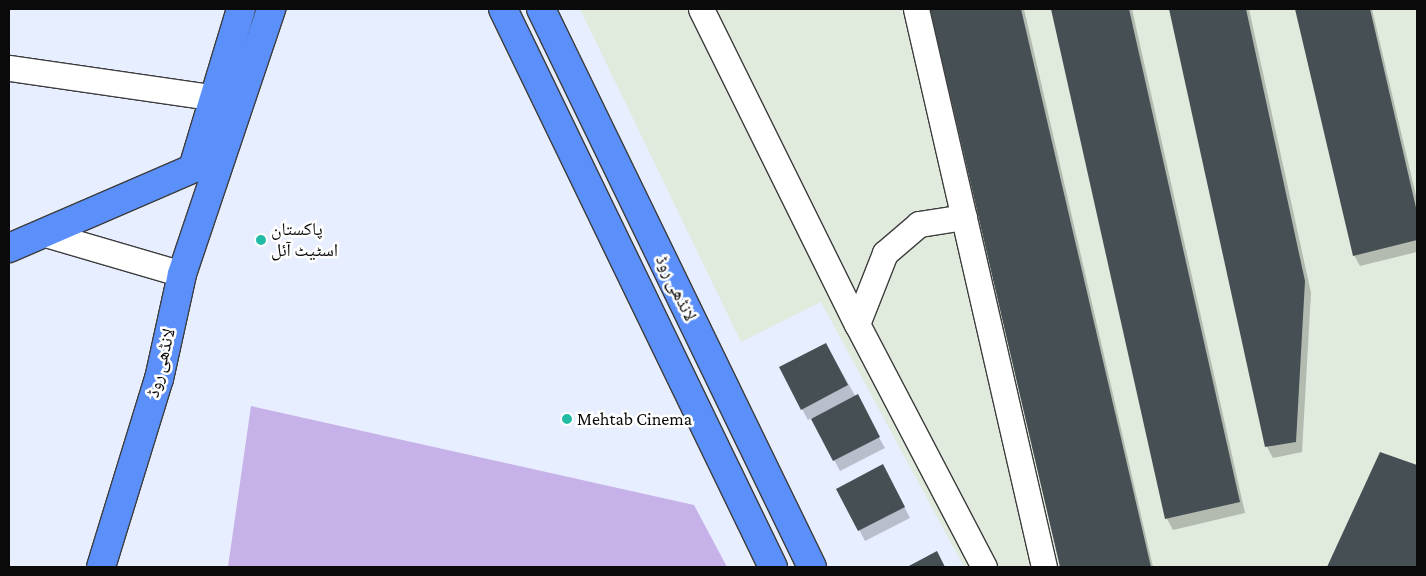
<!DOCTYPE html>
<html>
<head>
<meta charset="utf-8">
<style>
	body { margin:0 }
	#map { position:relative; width:1426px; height:576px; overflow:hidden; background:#e7eeff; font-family:"Crimson Pro","Noto Naskh Arabic",serif }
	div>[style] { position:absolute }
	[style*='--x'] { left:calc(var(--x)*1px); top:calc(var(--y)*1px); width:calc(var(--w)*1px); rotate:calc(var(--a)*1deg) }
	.industrial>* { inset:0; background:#e0eadd }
	.green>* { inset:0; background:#c7b1e9 }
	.shadow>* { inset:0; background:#0003 }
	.building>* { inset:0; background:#464f53 }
	.roads { filter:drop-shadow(1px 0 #3d3d3d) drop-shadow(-1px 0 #3d3d3d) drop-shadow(0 1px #3d3d3d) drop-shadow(0 -1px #3d3d3d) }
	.minor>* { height:25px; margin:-12.5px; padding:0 12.5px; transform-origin:12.5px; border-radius:12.5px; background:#fff }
	.major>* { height:28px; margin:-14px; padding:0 14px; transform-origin:14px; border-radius:14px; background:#5b90fb }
	.dots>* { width:14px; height:14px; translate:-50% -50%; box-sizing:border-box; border:2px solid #fff; border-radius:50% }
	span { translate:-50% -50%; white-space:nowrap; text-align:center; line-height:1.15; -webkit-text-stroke:5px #fff; paint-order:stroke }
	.poi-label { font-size:18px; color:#0a0a0a }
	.left { translate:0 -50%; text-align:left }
	.street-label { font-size:18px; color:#0a0a0a }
	.frame { position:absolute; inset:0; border:10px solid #0a0a0a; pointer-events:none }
</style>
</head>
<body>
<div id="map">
	<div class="industrial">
		<div style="clip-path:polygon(580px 9px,1417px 9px,1417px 567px,964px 567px,821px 302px,741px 342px)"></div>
	</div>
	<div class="green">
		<div style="clip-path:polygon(251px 406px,694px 505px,727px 567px,228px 567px)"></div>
	</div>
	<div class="shadow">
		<div style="clip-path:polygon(931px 9px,1024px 9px,1153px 567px,1061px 567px)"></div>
		<div style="clip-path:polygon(1052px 9px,1132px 9px,1245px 513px,1173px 530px,1167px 519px)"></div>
		<div style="clip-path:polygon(1170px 9px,1249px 9px,1311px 293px,1302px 452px,1273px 458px,1267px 447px)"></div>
		<div style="clip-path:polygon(1297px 9px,1372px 9px,1417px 200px,1417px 252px,1360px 266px,1354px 255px)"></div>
		<div style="clip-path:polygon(832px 355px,885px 448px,840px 471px,812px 418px,808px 420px,802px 409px)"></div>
		<div style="clip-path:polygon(1381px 453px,1417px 466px,1417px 567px,1328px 567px)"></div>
		<div style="clip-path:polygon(889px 477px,910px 518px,865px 541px,838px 489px)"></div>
	</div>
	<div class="building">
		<div style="clip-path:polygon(930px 9px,1021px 9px,1151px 567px,1060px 567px)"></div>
		<div style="clip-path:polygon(1051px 9px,1129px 9px,1240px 502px,1165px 519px)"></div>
		<div style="clip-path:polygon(1169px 9px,1246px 9px,1305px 281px,1296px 442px,1265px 447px)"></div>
		<div style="clip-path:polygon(1295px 9px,1370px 9px,1417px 212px,1417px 240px,1353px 256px)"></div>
		<div style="clip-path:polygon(826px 343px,848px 385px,801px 410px,779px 367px)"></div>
		<div style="clip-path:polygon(858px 394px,880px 437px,833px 461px,811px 419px)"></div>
		<div style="clip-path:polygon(1380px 452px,1417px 465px,1417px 567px,1327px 567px)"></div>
		<div style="clip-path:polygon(883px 464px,905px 507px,858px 531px,836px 489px)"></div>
		<div style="clip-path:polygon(937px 551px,945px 567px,907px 567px)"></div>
	</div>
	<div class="roads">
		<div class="minor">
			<div style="--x:701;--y:9;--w:352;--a:63.7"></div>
			<div style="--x:916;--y:9;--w:572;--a:77.08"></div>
			<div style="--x:9;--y:68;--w:204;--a:8.2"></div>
			<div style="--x:964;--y:217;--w:46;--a:171.2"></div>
			<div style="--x:919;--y:224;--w:45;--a:139.5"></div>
			<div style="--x:885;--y:253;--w:76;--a:111.5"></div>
			<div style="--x:857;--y:324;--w:274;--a:62.4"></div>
			<div style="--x:42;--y:233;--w:146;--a:16.3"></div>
		</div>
		<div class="major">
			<div style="--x:503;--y:9;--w:620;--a:64.18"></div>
			<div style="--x:541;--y:9;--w:620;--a:64.1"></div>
			<div style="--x:193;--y:168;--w:166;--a:-73.2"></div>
			<div style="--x:9;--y:248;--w:227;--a:-23.4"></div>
			<div style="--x:101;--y:567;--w:197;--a:-72.9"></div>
			<div style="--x:159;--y:379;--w:107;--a:-77.6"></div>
			<div style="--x:182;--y:274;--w:280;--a:-71.4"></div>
		</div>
	</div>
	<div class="dots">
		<div style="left:261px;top:240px;background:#21bba6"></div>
		<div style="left:567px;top:419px;background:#21bba6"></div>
	</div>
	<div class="poi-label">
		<span class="left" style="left:271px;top:240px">پاکستان<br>اسٹیٹ آئل</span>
		<span class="left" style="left:577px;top:419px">Mehtab Cinema</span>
	</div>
	<div class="street-label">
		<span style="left:676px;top:288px;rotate:64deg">لانڈھی روڈ</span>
		<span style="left:161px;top:363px;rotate:-76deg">لانڈھی روڈ</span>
	</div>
	<div class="frame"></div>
</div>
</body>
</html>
